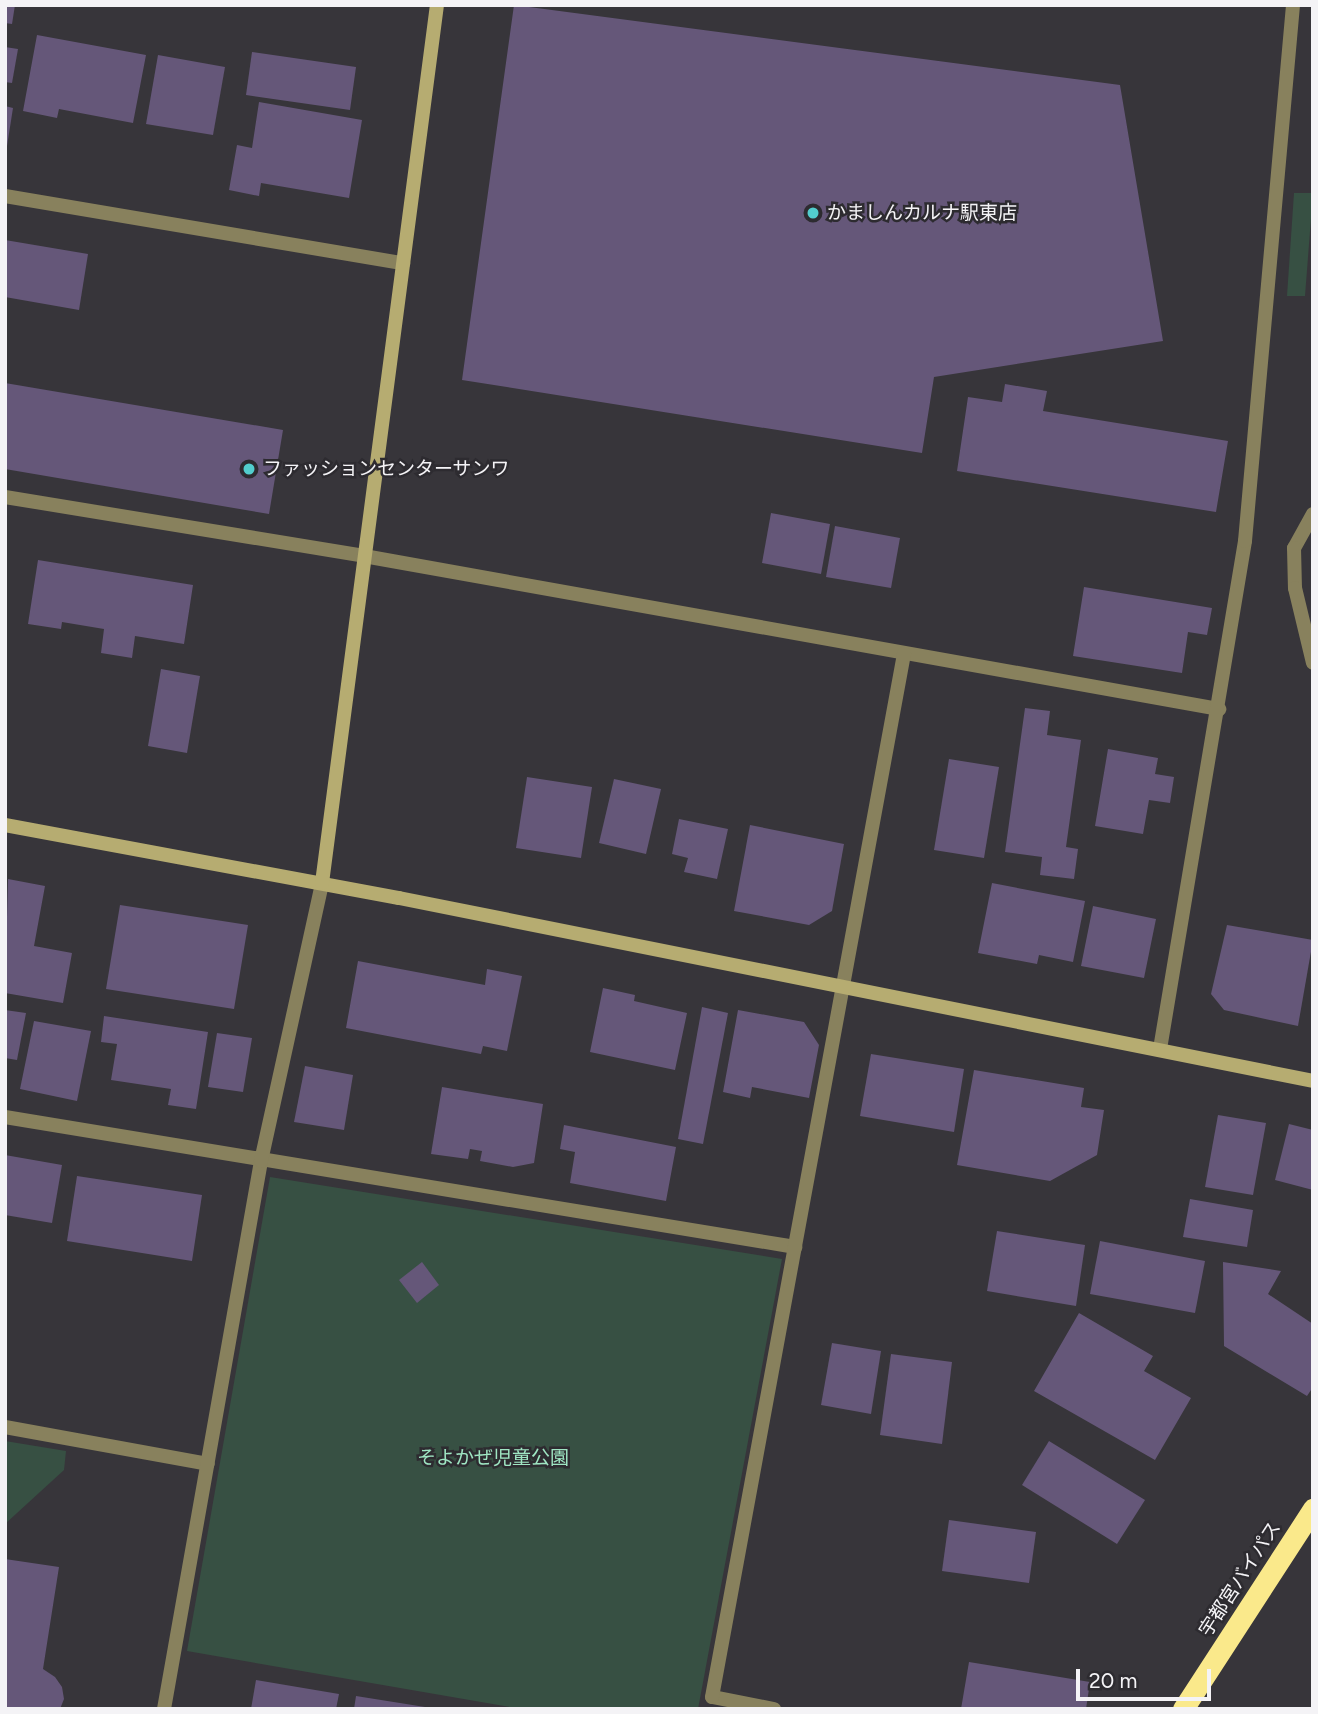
<!DOCTYPE html>
<html>
<head>
<meta charset="utf-8">
<style>
	body { margin:0 }
	#map { position:relative; width:1318px; height:1714px; overflow:hidden; background:#37353a; font-family:Figtree,"Noto Sans JP",sans-serif }
	div>[style] { position:absolute }
	[style*='--x'] { left:calc(var(--x)*1px); top:calc(var(--y)*1px); width:calc(var(--w)*1px); rotate:calc(var(--a)*1deg) }
	.green>* { inset:0; background:#375043 }
	.building>* { inset:0; background:#655779 }
	.lane>* { height:14px; margin:-7px; padding:0 7px; transform-origin:7px; border-radius:7px; background:#88815d }
	.street>* { height:14px; margin:-7px; padding:0 7px; transform-origin:7px; border-radius:7px; background:#88815d }
	.secondary>* { height:14px; margin:-7px; padding:0 7px; transform-origin:7px; border-radius:7px; background:#b6ac71 }
	.highway>* { height:21px; margin:-10.5px; padding:0 10.5px; transform-origin:10.5px; border-radius:10.5px; background:#fae98b }
	.dots>* { width:19px; height:19px; translate:-50% -50%; box-sizing:border-box; border:4px solid #2d2b30; border-radius:50% }
	span { translate:-50% -50%; white-space:nowrap; text-align:center; line-height:1.15; -webkit-text-stroke:5px #2d2b30; paint-order:stroke }
	.poi-label { font-size:19px; color:#f4f3f6 }
	.left { translate:0 -50%; text-align:left }
	.park-label { font-size:19px; color:#9fe6c3 }
	.street-label { font-size:19px; color:#f4f3f6 }
	.frame { position:absolute; inset:0; border:7px solid #f4f3f6; pointer-events:none }
	.scale { position:absolute; left:1076px; top:1669px; width:135px; height:32px; box-sizing:border-box; border:4px solid #f4f3f6; border-top:0; padding-left:9px; font-size:21px; line-height:24px; white-space:nowrap; color:#f4f3f6; -webkit-text-stroke:5px #2d2b30; paint-order:stroke }
</style>
</head>
<body>
<div id="map">
	<div class="green">
		<div style="clip-path:polygon(1294px 193px,1313px 193px,1305px 296px,1287px 296px)"></div>
		<div style="clip-path:polygon(270px 1177px,782px 1259px,698px 1709px,521px 1709px,187px 1651px)"></div>
		<div style="clip-path:polygon(5px 1441px,66px 1451px,64px 1470px,5px 1524px)"></div>
	</div>
	<div class="building">
		<div style="clip-path:polygon(5px 5px,15px 5px,12px 24px,5px 23px)"></div>
		<div style="clip-path:polygon(514px 5px,1120px 85px,1163px 341px,934px 377px,922px 453px,462px 380px)"></div>
		<div style="clip-path:polygon(37px 35px,146px 55px,133px 123px,59px 109px,57px 118px,23px 111px)"></div>
		<div style="clip-path:polygon(5px 47px,18px 49px,12px 83px,5px 82px)"></div>
		<div style="clip-path:polygon(252px 52px,356px 67px,350px 110px,246px 95px)"></div>
		<div style="clip-path:polygon(158px 55px,225px 67px,213px 135px,146px 124px)"></div>
		<div style="clip-path:polygon(259px 102px,362px 120px,349px 198px,261px 183px,259px 196px,229px 190px,237px 145px,252px 148px)"></div>
		<div style="clip-path:polygon(5px 106px,13px 108px,7px 146px,5px 146px)"></div>
		<div style="clip-path:polygon(5px 240px,88px 254px,79px 310px,5px 297px)"></div>
		<div style="clip-path:polygon(5px 383px,283px 430px,269px 514px,5px 469px)"></div>
		<div style="clip-path:polygon(1005px 384px,1047px 391px,1043px 411px,1228px 441px,1216px 512px,957px 471px,968px 397px,1002px 402px)"></div>
		<div style="clip-path:polygon(771px 513px,830px 524px,821px 574px,762px 563px)"></div>
		<div style="clip-path:polygon(835px 526px,900px 538px,891px 588px,826px 577px)"></div>
		<div style="clip-path:polygon(38px 560px,193px 585px,184px 644px,135px 636px,132px 658px,101px 653px,104px 629px,62px 622px,61px 629px,28px 624px)"></div>
		<div style="clip-path:polygon(1084px 587px,1212px 608px,1207px 635px,1188px 632px,1182px 673px,1073px 656px)"></div>
		<div style="clip-path:polygon(161px 669px,200px 676px,187px 753px,148px 746px)"></div>
		<div style="clip-path:polygon(1025px 708px,1050px 711px,1047px 735px,1081px 740px,1066px 847px,1078px 849px,1074px 879px,1040px 875px,1042px 857px,1005px 852px)"></div>
		<div style="clip-path:polygon(1108px 749px,1158px 758px,1155px 774px,1174px 777px,1170px 803px,1149px 800px,1143px 834px,1095px 826px)"></div>
		<div style="clip-path:polygon(949px 759px,999px 767px,984px 858px,934px 850px)"></div>
		<div style="clip-path:polygon(527px 777px,592px 787px,581px 858px,516px 848px)"></div>
		<div style="clip-path:polygon(614px 779px,661px 789px,646px 854px,599px 843px)"></div>
		<div style="clip-path:polygon(679px 819px,728px 829px,717px 879px,684px 872px,688px 858px,672px 854px)"></div>
		<div style="clip-path:polygon(750px 825px,844px 844px,832px 911px,809px 925px,734px 911px)"></div>
		<div style="clip-path:polygon(8px 879px,45px 886px,34px 946px,72px 953px,63px 1003px,5px 993px)"></div>
		<div style="clip-path:polygon(992px 883px,1085px 901px,1073px 962px,1039px 955px,1037px 964px,978px 953px)"></div>
		<div style="clip-path:polygon(120px 905px,248px 925px,234px 1009px,106px 989px)"></div>
		<div style="clip-path:polygon(1093px 906px,1156px 919px,1144px 978px,1081px 966px)"></div>
		<div style="clip-path:polygon(1227px 925px,1313px 940px,1298px 1026px,1224px 1010px,1211px 994px)"></div>
		<div style="clip-path:polygon(358px 961px,485px 985px,487px 969px,522px 976px,507px 1051px,483px 1046px,481px 1054px,346px 1028px)"></div>
		<div style="clip-path:polygon(603px 988px,635px 995px,634px 1001px,687px 1013px,675px 1070px,590px 1052px)"></div>
		<div style="clip-path:polygon(702px 1007px,728px 1013px,703px 1144px,678px 1139px)"></div>
		<div style="clip-path:polygon(5px 1010px,26px 1013px,17px 1060px,5px 1058px)"></div>
		<div style="clip-path:polygon(738px 1010px,804px 1022px,819px 1045px,809px 1098px,752px 1087px,750px 1098px,723px 1092px)"></div>
		<div style="clip-path:polygon(104px 1016px,208px 1032px,196px 1109px,168px 1105px,171px 1089px,111px 1080px,117px 1044px,101px 1042px)"></div>
		<div style="clip-path:polygon(34px 1021px,91px 1031px,77px 1101px,20px 1089px)"></div>
		<div style="clip-path:polygon(217px 1033px,252px 1038px,243px 1092px,208px 1087px)"></div>
		<div style="clip-path:polygon(871px 1054px,964px 1069px,954px 1132px,860px 1116px)"></div>
		<div style="clip-path:polygon(305px 1066px,353px 1075px,344px 1130px,294px 1122px)"></div>
		<div style="clip-path:polygon(974px 1070px,1084px 1088px,1081px 1107px,1104px 1110px,1097px 1155px,1050px 1181px,957px 1165px)"></div>
		<div style="clip-path:polygon(442px 1087px,543px 1104px,534px 1163px,513px 1167px,480px 1161px,482px 1151px,470px 1149px,468px 1159px,431px 1154px)"></div>
		<div style="clip-path:polygon(1218px 1115px,1266px 1123px,1253px 1195px,1205px 1187px)"></div>
		<div style="clip-path:polygon(1289px 1124px,1313px 1130px,1313px 1190px,1275px 1180px)"></div>
		<div style="clip-path:polygon(564px 1125px,676px 1147px,666px 1201px,570px 1183px,575px 1152px,560px 1149px)"></div>
		<div style="clip-path:polygon(5px 1155px,62px 1165px,52px 1223px,5px 1215px)"></div>
		<div style="clip-path:polygon(77px 1176px,202px 1195px,192px 1261px,67px 1241px)"></div>
		<div style="clip-path:polygon(1190px 1199px,1253px 1210px,1247px 1247px,1183px 1237px)"></div>
		<div style="clip-path:polygon(997px 1231px,1085px 1245px,1076px 1306px,987px 1291px)"></div>
		<div style="clip-path:polygon(1100px 1241px,1205px 1261px,1195px 1313px,1090px 1294px)"></div>
		<div style="clip-path:polygon(422px 1262px,439px 1285px,417px 1303px,399px 1280px)"></div>
		<div style="clip-path:polygon(1223px 1262px,1281px 1271px,1268px 1294px,1313px 1324px,1313px 1387px,1307px 1396px,1224px 1346px)"></div>
		<div style="clip-path:polygon(1079px 1313px,1153px 1356px,1144px 1371px,1191px 1398px,1155px 1460px,1034px 1391px)"></div>
		<div style="clip-path:polygon(832px 1343px,881px 1351px,871px 1414px,821px 1405px)"></div>
		<div style="clip-path:polygon(891px 1354px,952px 1362px,942px 1444px,880px 1435px)"></div>
		<div style="clip-path:polygon(1049px 1441px,1145px 1500px,1117px 1544px,1022px 1485px)"></div>
		<div style="clip-path:polygon(949px 1520px,1036px 1532px,1029px 1583px,942px 1571px)"></div>
		<div style="clip-path:polygon(5px 1559px,59px 1567px,43px 1669px,55px 1677px,62px 1687px,64px 1699px,60px 1709px,5px 1709px)"></div>
		<div style="clip-path:polygon(969px 1662px,1090px 1682px,1086px 1709px,961px 1709px)"></div>
		<div style="clip-path:polygon(256px 1680px,339px 1694px,336px 1709px,251px 1709px)"></div>
		<div style="clip-path:polygon(356px 1696px,425px 1707px,425px 1709px,354px 1709px)"></div>
	</div>
	<div class="lane">
		<div style="--x:1313;--y:514;--w:39;--a:119"></div>
		<div style="--x:1294;--y:548;--w:40;--a:88.6"></div>
		<div style="--x:1295;--y:588;--w:77;--a:76.5"></div>
	</div>
	<div class="street">
		<div style="--x:5;--y:196;--w:404;--a:9.6"></div>
		<div style="--x:5;--y:497;--w:364;--a:9.3"></div>
		<div style="--x:364;--y:556;--w:869;--a:10.15"></div>
		<div style="--x:1160;--y:1049;--w:515;--a:-80.5"></div>
		<div style="--x:1245;--y:541;--w:538;--a:-84.88"></div>
		<div style="--x:5;--y:1117;--w:801;--a:9.34"></div>
		<div style="--x:5;--y:1427;--w:206;--a:10.3"></div>
		<div style="--x:164;--y:1709;--w:557;--a:-79.96"></div>
		<div style="--x:261;--y:1161;--w:285;--a:-77.6"></div>
		<div style="--x:774;--y:1709;--w:63;--a:-169"></div>
		<div style="--x:712;--y:1697;--w:1061;--a:-79.57"></div>
	</div>
	<div class="secondary">
		<div style="--x:5;--y:825;--w:401;--a:10.5"></div>
		<div style="--x:399;--y:898;--w:932;--a:11.32"></div>
		<div style="--x:322;--y:883;--w:885;--a:-82.54"></div>
	</div>
	<div class="highway">
		<div style="--x:1183;--y:1709;--w:239;--a:-57"></div>
	</div>
	<div class="dots">
		<div style="left:813px;top:213px;background:#52cdcd"></div>
		<div style="left:249px;top:469px;background:#52cdcd"></div>
	</div>
	<div class="poi-label">
		<span class="left" style="left:827px;top:213px">かましんカルナ駅東店</span>
		<span class="left" style="left:263px;top:469px">ファッションセンターサンワ</span>
	</div>
	<div class="park-label">
		<span style="left:493px;top:1458px">そよかぜ児童公園</span>
	</div>
	<div class="street-label">
		<span style="left:1240px;top:1579px;rotate:-57deg">宇都宮バイパス</span>
	</div>
	<div class="frame"></div>
	<div class="scale">20 m</div>
</div>
</body>
</html>
